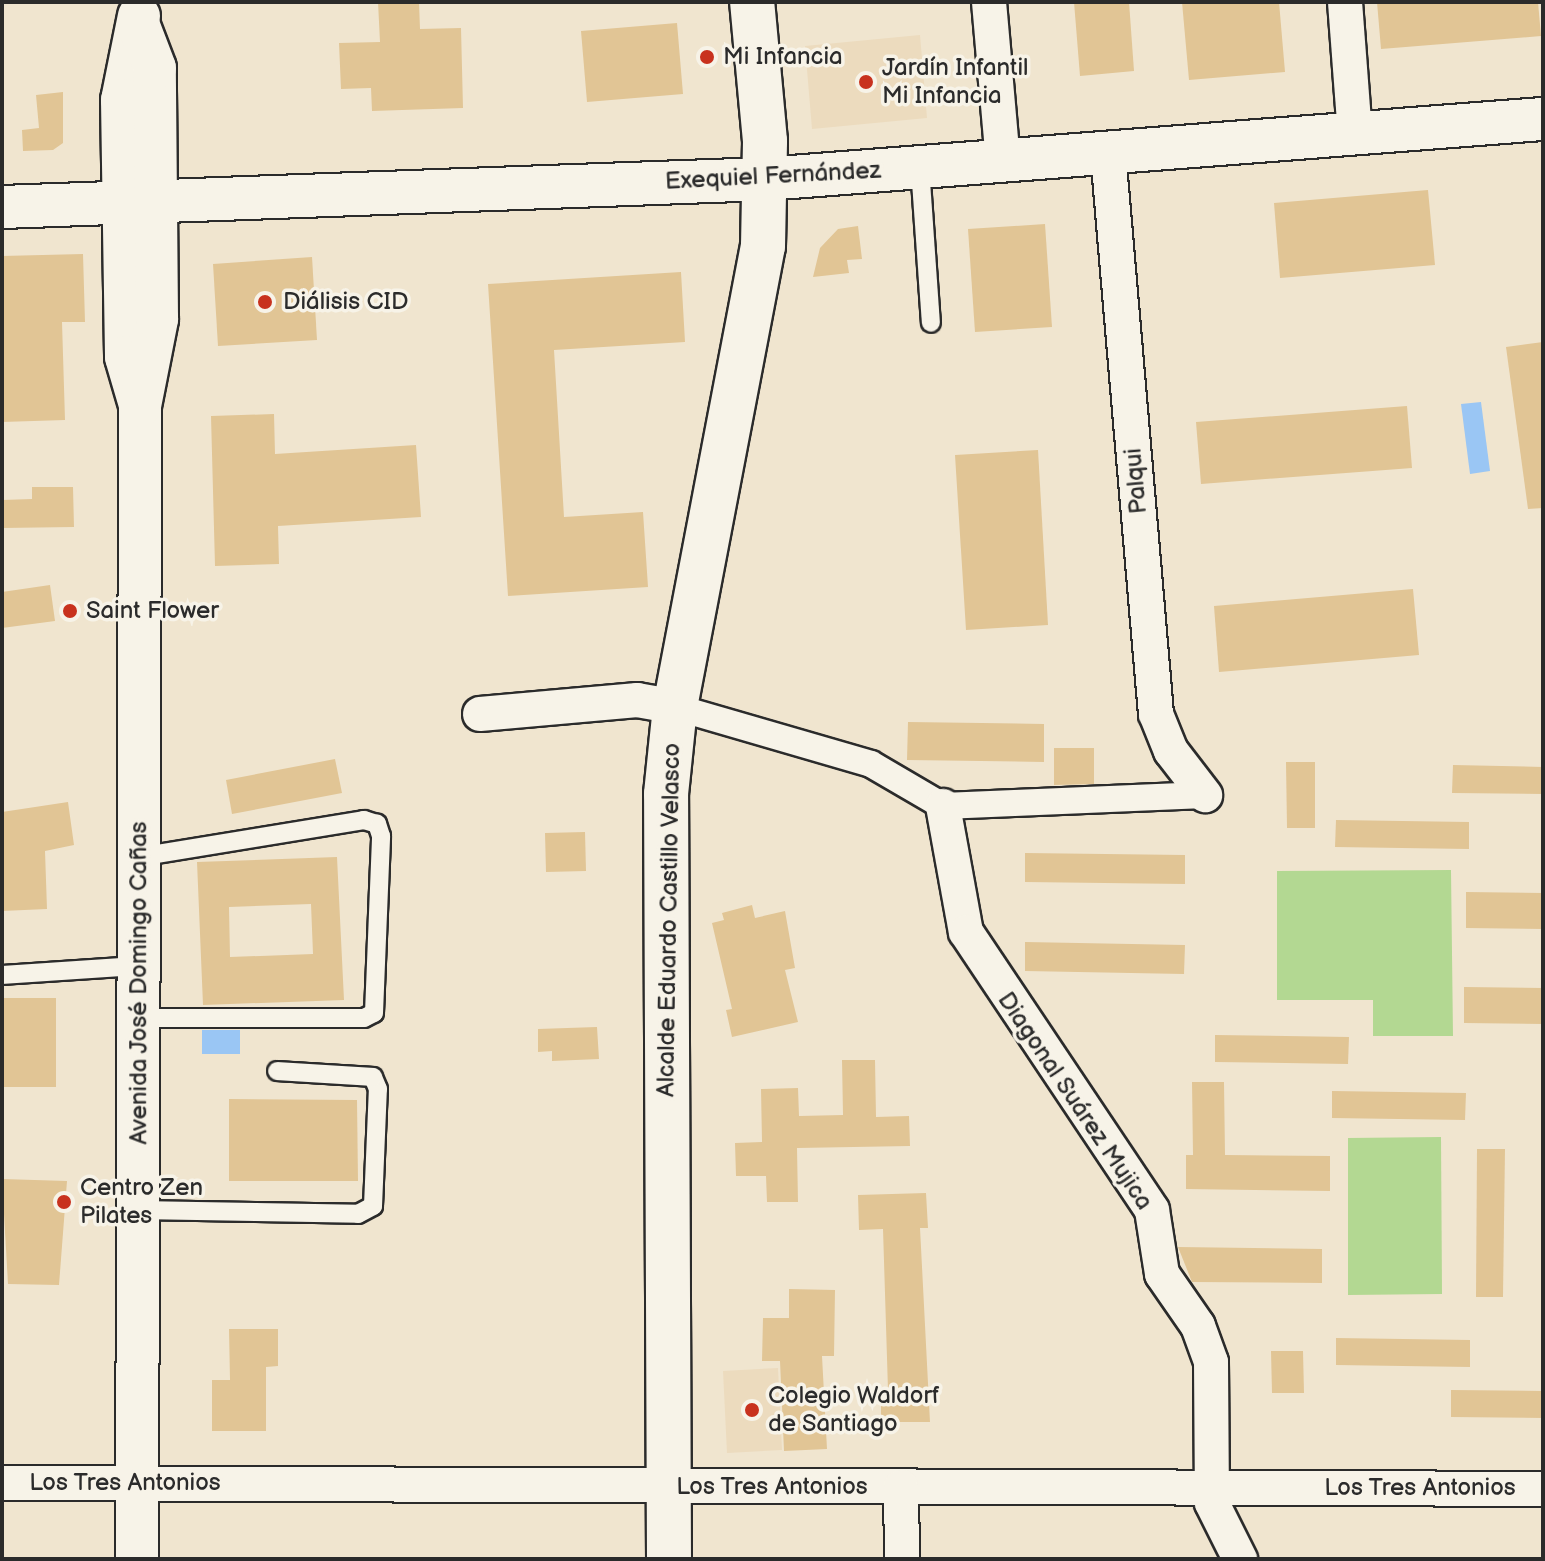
<!DOCTYPE html>
<html>
<head>
<meta charset="utf-8">
<style>
	body { margin:0 }
	#map { position:relative; width:1545px; height:1561px; overflow:hidden; background:#f0e5cf; font-family:"Balsamiq Sans",sans-serif }
	div>[style] { position:absolute }
	[style*='--x'] { left:calc(var(--x)*1px); top:calc(var(--y)*1px); width:calc(var(--w)*1px); rotate:calc(var(--a)*1deg) }
	.built>* { inset:0; background:#ecdbbe }
	.green>* { inset:0; background:#b3d892 }
	.water>* { inset:0; background:#9ac6f4 }
	.building>* { inset:0; background:#e1c595 }
	.roads { filter:drop-shadow(2px 0 #2b2b2b) drop-shadow(-2px 0 #2b2b2b) drop-shadow(0 2px #2b2b2b) drop-shadow(0 -2px #2b2b2b) }
	.service>* { height:18px; margin:-9px; padding:0 9px; transform-origin:9px; border-radius:9px; background:#f7f3e8 }
	.pedestrian>* { height:26px; margin:-13px; padding:0 13px; transform-origin:13px; border-radius:13px; background:#f7f3e8 }
	.minor>* { height:34px; margin:-17px; padding:0 17px; transform-origin:17px; border-radius:17px; background:#f7f3e8 }
	.tertiary>* { height:42px; margin:-21px; padding:0 21px; transform-origin:21px; border-radius:21px; background:#f7f3e8 }
	.secondary>* { height:44px; margin:-22px; padding:0 22px; transform-origin:22px; border-radius:22px; background:#f7f3e8 }
	.dots>* { width:22px; height:22px; translate:-50% -50%; box-sizing:border-box; border:4px solid #f7f3e8; border-radius:50% }
	span { translate:-50% -50%; white-space:nowrap; text-align:center; line-height:1.15; -webkit-text-stroke:7px #f7f3e8; paint-order:stroke }
	.poi-label { font-size:24px; color:#2b2b2b }
	.left { translate:0 -50%; text-align:left }
	.street-label { font-size:24px; color:#2b2b2b }
	.frame { position:absolute; inset:0; border:4px solid #2b2b2b; pointer-events:none }
</style>
</head>
<body>
<div id="map">
	<div class="built">
		<div style="clip-path:polygon(920px 35px,927px 118px,812px 129px,805px 46px)"></div>
		<div style="clip-path:polygon(778px 1368px,782px 1450px,727px 1453px,723px 1371px)"></div>
	</div>
	<div class="green">
		<div style="clip-path:polygon(1451px 870px,1453px 1036px,1373px 1036px,1373px 1000px,1277px 1000px,1277px 871px)"></div>
		<div style="clip-path:polygon(1441px 1137px,1442px 1294px,1348px 1295px,1348px 1138px)"></div>
	</div>
	<div class="water">
		<div style="clip-path:polygon(1481px 402px,1490px 471px,1470px 474px,1461px 404px)"></div>
		<div style="clip-path:polygon(202px 1030px,240px 1030px,240px 1054px,202px 1054px)"></div>
	</div>
	<div class="building">
		<div style="clip-path:polygon(378px 2px,419px 2px,420px 29px,461px 28px,463px 108px,372px 111px,371px 88px,341px 89px,339px 43px,380px 42px)"></div>
		<div style="clip-path:polygon(1074px 2px,1129px 2px,1134px 71px,1080px 76px)"></div>
		<div style="clip-path:polygon(1182px 2px,1279px 2px,1285px 72px,1189px 80px)"></div>
		<div style="clip-path:polygon(1377px 2px,1538px 2px,1541px 36px,1381px 49px)"></div>
		<div style="clip-path:polygon(677px 23px,683px 94px,587px 102px,581px 31px)"></div>
		<div style="clip-path:polygon(63px 92px,63px 143px,53px 150px,23px 151px,22px 130px,39px 128px,36px 95px)"></div>
		<div style="clip-path:polygon(1428px 190px,1435px 265px,1280px 278px,1274px 203px)"></div>
		<div style="clip-path:polygon(1045px 224px,1052px 327px,975px 332px,968px 229px)"></div>
		<div style="clip-path:polygon(858px 226px,862px 259px,847px 260px,849px 273px,813px 277px,820px 248px,838px 229px)"></div>
		<div style="clip-path:polygon(83px 254px,85px 322px,62px 322px,65px 420px,2px 422px,2px 256px)"></div>
		<div style="clip-path:polygon(312px 257px,317px 340px,218px 346px,213px 264px)"></div>
		<div style="clip-path:polygon(681px 272px,685px 342px,554px 350px,564px 517px,643px 512px,648px 587px,508px 596px,488px 284px)"></div>
		<div style="clip-path:polygon(1543px 342px,1543px 508px,1528px 509px,1506px 347px)"></div>
		<div style="clip-path:polygon(1407px 406px,1412px 468px,1201px 484px,1196px 422px)"></div>
		<div style="clip-path:polygon(274px 414px,275px 454px,416px 445px,421px 517px,278px 526px,279px 564px,215px 566px,211px 416px)"></div>
		<div style="clip-path:polygon(1038px 450px,1048px 625px,966px 630px,955px 455px)"></div>
		<div style="clip-path:polygon(32px 487px,73px 487px,74px 527px,2px 528px,2px 500px,32px 499px)"></div>
		<div style="clip-path:polygon(50px 585px,55px 621px,2px 628px,2px 592px)"></div>
		<div style="clip-path:polygon(1413px 589px,1419px 655px,1219px 672px,1214px 606px)"></div>
		<div style="clip-path:polygon(908px 722px,1044px 724px,1044px 762px,907px 760px)"></div>
		<div style="clip-path:polygon(1054px 748px,1094px 748px,1094px 784px,1054px 785px)"></div>
		<div style="clip-path:polygon(335px 759px,342px 793px,232px 814px,226px 780px)"></div>
		<div style="clip-path:polygon(1286px 762px,1315px 762px,1315px 828px,1287px 828px)"></div>
		<div style="clip-path:polygon(1453px 765px,1543px 767px,1543px 794px,1452px 793px)"></div>
		<div style="clip-path:polygon(68px 802px,74px 845px,45px 851px,47px 909px,2px 911px,2px 812px)"></div>
		<div style="clip-path:polygon(1336px 820px,1469px 822px,1469px 849px,1335px 847px)"></div>
		<div style="clip-path:polygon(585px 832px,586px 871px,546px 872px,545px 833px)"></div>
		<div style="clip-path:polygon(1025px 853px,1185px 855px,1185px 884px,1025px 882px)"></div>
		<div style="clip-path:polygon(evenodd,337px 857px,344px 1000px,203px 1005px,197px 862px,337px 857px,311px 904px,313px 954px,230px 957px,229px 907px,311px 904px)"></div>
		<div style="clip-path:polygon(1466px 892px,1543px 893px,1543px 929px,1466px 928px)"></div>
		<div style="clip-path:polygon(752px 905px,755px 918px,785px 911px,795px 968px,785px 970px,798px 1022px,732px 1037px,726px 1010px,732px 1009px,712px 923px,724px 920px,722px 913px)"></div>
		<div style="clip-path:polygon(1025px 942px,1185px 945px,1184px 974px,1025px 971px)"></div>
		<div style="clip-path:polygon(1464px 987px,1543px 988px,1543px 1024px,1464px 1023px)"></div>
		<div style="clip-path:polygon(2px 998px,56px 998px,56px 1087px,2px 1087px)"></div>
		<div style="clip-path:polygon(597px 1027px,599px 1059px,552px 1061px,552px 1051px,538px 1052px,538px 1029px)"></div>
		<div style="clip-path:polygon(1215px 1035px,1349px 1037px,1348px 1064px,1215px 1062px)"></div>
		<div style="clip-path:polygon(842px 1060px,875px 1060px,876px 1117px,909px 1116px,910px 1146px,797px 1148px,798px 1202px,767px 1202px,766px 1176px,736px 1176px,735px 1143px,762px 1142px,761px 1089px,798px 1088px,799px 1116px,843px 1115px)"></div>
		<div style="clip-path:polygon(1192px 1082px,1224px 1082px,1225px 1155px,1330px 1156px,1330px 1191px,1186px 1189px,1186px 1155px,1193px 1155px)"></div>
		<div style="clip-path:polygon(1332px 1091px,1466px 1093px,1465px 1120px,1332px 1118px)"></div>
		<div style="clip-path:polygon(229px 1099px,357px 1100px,358px 1181px,229px 1181px)"></div>
		<div style="clip-path:polygon(1477px 1149px,1505px 1149px,1503px 1297px,1476px 1297px)"></div>
		<div style="clip-path:polygon(2px 1179px,67px 1181px,59px 1285px,8px 1284px)"></div>
		<div style="clip-path:polygon(926px 1193px,928px 1228px,920px 1228px,930px 1422px,881px 1422px,881px 1390px,888px 1390px,883px 1229px,859px 1230px,858px 1195px)"></div>
		<div style="clip-path:polygon(1178px 1247px,1322px 1249px,1322px 1283px,1192px 1282px)"></div>
		<div style="clip-path:polygon(789px 1289px,835px 1290px,834px 1356px,822px 1356px,827px 1449px,784px 1451px,780px 1361px,762px 1361px,763px 1318px,789px 1318px)"></div>
		<div style="clip-path:polygon(229px 1329px,278px 1329px,278px 1366px,266px 1367px,266px 1431px,212px 1431px,212px 1380px,230px 1380px)"></div>
		<div style="clip-path:polygon(1336px 1338px,1470px 1340px,1470px 1367px,1336px 1365px)"></div>
		<div style="clip-path:polygon(1271px 1351px,1303px 1351px,1304px 1393px,1272px 1393px)"></div>
		<div style="clip-path:polygon(1451px 1390px,1543px 1391px,1543px 1418px,1451px 1417px)"></div>
	</div>
	<div class="roads">
		<div class="service">
			<div style="--x:920;--y:167;--w:156;--a:86"></div>
			<div style="--x:2;--y:975;--w:137;--a:-3.8"></div>
			<div style="--x:139;--y:1018;--w:225;--a:0"></div>
			<div style="--x:364;--y:1018;--w:11;--a:-27"></div>
			<div style="--x:374;--y:1013;--w:177;--a:-87.7"></div>
			<div style="--x:381;--y:836;--w:13;--a:-108"></div>
			<div style="--x:377;--y:824;--w:14;--a:-163"></div>
			<div style="--x:364;--y:820;--w:228;--a:170.7"></div>
			<div style="--x:138;--y:1210;--w:220;--a:1"></div>
			<div style="--x:358;--y:1214;--w:17;--a:-28"></div>
			<div style="--x:373;--y:1206;--w:117;--a:-87.6"></div>
			<div style="--x:378;--y:1089;--w:13;--a:-113"></div>
			<div style="--x:373;--y:1077;--w:96;--a:-176.4"></div>
		</div>
		<div class="pedestrian">
			<div style="--x:675;--y:707;--w:204;--a:16.2"></div>
			<div style="--x:871;--y:764;--w:83;--a:30.3"></div>
			<div style="--x:943;--y:806;--w:262;--a:-2.4"></div>
		</div>
		<div class="minor">
			<div style="--x:989;--y:2;--w:160;--a:85"></div>
			<div style="--x:1345;--y:2;--w:132;--a:85.7"></div>
			<div style="--x:1108;--y:153;--w:563;--a:85.11"></div>
			<div style="--x:1156;--y:714;--w:40;--a:68"></div>
			<div style="--x:1171;--y:751;--w:56;--a:52.3"></div>
			<div style="--x:480;--y:714;--w:158;--a:-5.1"></div>
			<div style="--x:637;--y:700;--w:39;--a:10"></div>
			<div style="--x:943;--y:806;--w:128;--a:79.7"></div>
			<div style="--x:966;--y:932;--w:334;--a:56.2"></div>
			<div style="--x:1152;--y:1210;--w:65;--a:81.1"></div>
			<div style="--x:1162;--y:1274;--w:63;--a:55.3"></div>
			<div style="--x:1198;--y:1326;--w:38;--a:70"></div>
			<div style="--x:1211;--y:1362;--w:141;--a:89.6"></div>
			<div style="--x:1212;--y:1503;--w:63;--a:63.4"></div>
			<div style="--x:2;--y:1483;--w:1541;--a:0.22"></div>
			<div style="--x:901;--y:1487;--w:72;--a:89.2"></div>
		</div>
		<div class="tertiary">
			<div style="--x:139;--y:16;--w:86;--a:101.4"></div>
			<div style="--x:122;--y:100;--w:257;--a:89.1"></div>
			<div style="--x:126;--y:357;--w:50;--a:73.7"></div>
			<div style="--x:2;--y:207;--w:765;--a:-2.1"></div>
			<div style="--x:766;--y:179;--w:779;--a:-4.42"></div>
			<div style="--x:137;--y:1559;--w:1153;--a:-89.85"></div>
			<div style="--x:140;--y:406;--w:89;--a:-78.9"></div>
			<div style="--x:157;--y:319;--w:251;--a:-90.5"></div>
			<div style="--x:155;--y:68;--w:45;--a:-110.9"></div>
		</div>
		<div class="secondary">
			<div style="--x:669;--y:1559;--w:765;--a:-90.22"></div>
			<div style="--x:666;--y:794;--w:87;--a:-84.1"></div>
			<div style="--x:675;--y:707;--w:469;--a:-79.2"></div>
			<div style="--x:763;--y:246;--w:105;--a:-88.9"></div>
			<div style="--x:765;--y:141;--w:140;--a:-95.3"></div>
		</div>
	</div>
	<div class="dots">
		<div style="left:707px;top:57px;background:#c8321e"></div>
		<div style="left:866px;top:82px;background:#c8321e"></div>
		<div style="left:265px;top:302px;background:#c8321e"></div>
		<div style="left:70px;top:611px;background:#c8321e"></div>
		<div style="left:64px;top:1202px;background:#c8321e"></div>
		<div style="left:752px;top:1410px;background:#c8321e"></div>
	</div>
	<div class="poi-label">
		<span class="left" style="left:723px;top:57px">Mi Infancia</span>
		<span class="left" style="left:882px;top:82px">Jardín Infantil<br>Mi Infancia</span>
		<span class="left" style="left:283px;top:302px">Diálisis CID</span>
		<span class="left" style="left:86px;top:611px">Saint Flower</span>
		<span class="left" style="left:80px;top:1202px">Centro Zen<br>Pilates</span>
		<span class="left" style="left:768px;top:1410px">Colegio Waldorf<br>de Santiago</span>
	</div>
	<div class="street-label">
		<span style="left:773px;top:176px;rotate:-3deg">Exequiel Fernández</span>
		<span style="left:1136px;top:481px;rotate:-95deg">Palqui</span>
		<span style="left:669px;top:920px;rotate:-89deg">Alcalde Eduardo Castillo Velasco</span>
		<span style="left:139px;top:983px;rotate:-90deg">Avenida José Domingo Cañas</span>
		<span style="left:1075px;top:1101px;rotate:56deg">Diagonal Suárez Mujica</span>
		<span style="left:125px;top:1483px">Los Tres Antonios</span>
		<span style="left:772px;top:1487px">Los Tres Antonios</span>
		<span style="left:1420px;top:1488px">Los Tres Antonios</span>
	</div>
	<div class="frame"></div>
</div>
</body>
</html>
